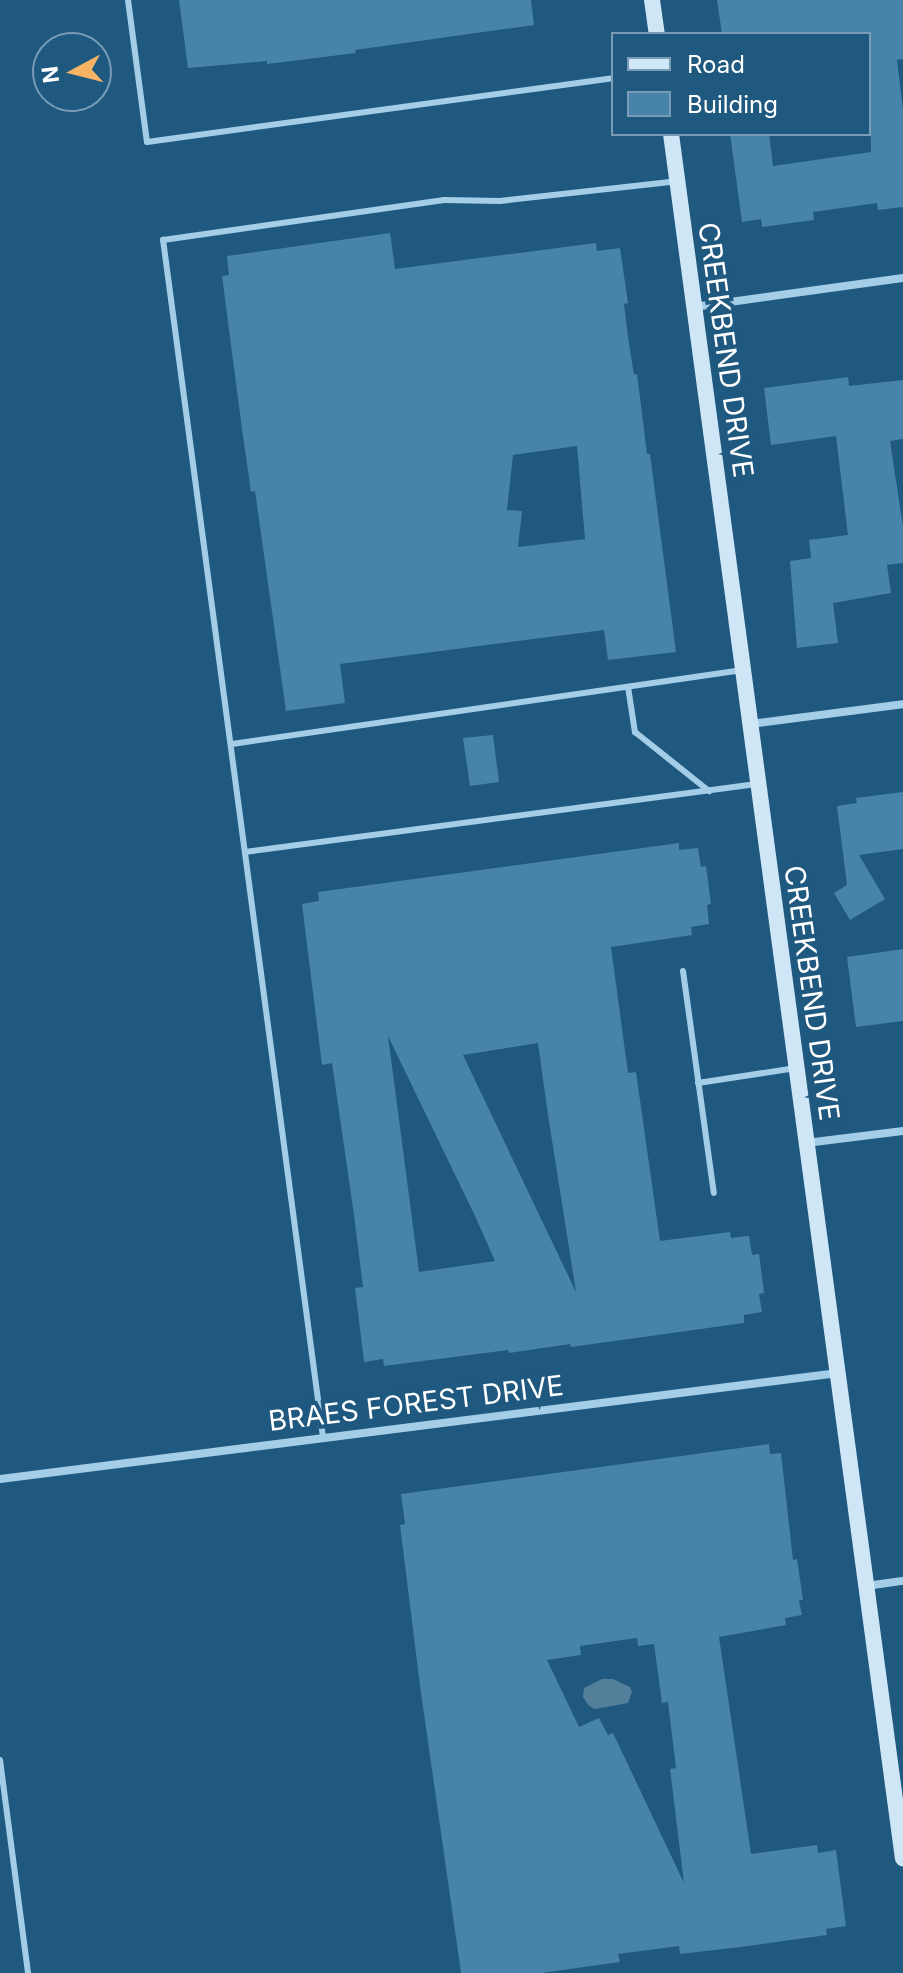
<!DOCTYPE html>
<html>
<head>
<meta charset="utf-8">
<style>
	body { margin:0 }
	#map { position:relative; width:903px; height:1973px; overflow:hidden; background:#1f5980; font-family:Inter,sans-serif }
	div>[style] { position:absolute }
	[style*='--x'] { left:calc(var(--x)*1px); top:calc(var(--y)*1px); width:calc(var(--w)*1px); rotate:calc(var(--a)*1deg) }
	.water>* { inset:0; background:#547f9b }
	.building>* { inset:0; background:#4783aa }
	.lane>* { height:6px; margin:-3px; padding:0 3px; transform-origin:3px; border-radius:3px; background:#a4cee8 }
	.street>* { height:8px; margin:-4px; padding:0 4px; transform-origin:4px; border-radius:4px; background:#a4cee8 }
	.secondary>* { height:16px; margin:-8px; padding:0 8px; transform-origin:8px; border-radius:8px; background:#cfe6f7 }
	span { translate:-50% -50%; white-space:nowrap; text-align:center; line-height:1.15; -webkit-text-stroke:8px #1f5980; paint-order:stroke }
	.street-label { font-size:28px; color:#fff }
	.legend { position:absolute; left:611px; top:32px; width:260px; height:104px; box-sizing:border-box; background:#1f5980; border:2px solid #799bb3; margin:0; padding:10px 14px; list-style:none; font-size:24px; color:#fff }
	.legend li { display:flex; align-items:center; gap:16px; height:40px }
	.legend b { width:40px; border:2px solid #799bb3 }
	.north { position:absolute; left:32px; top:32px; width:80px; height:80px; box-sizing:border-box; background:#1f5980; border:2px solid #799bb3; border-radius:50%; rotate:263deg; font-size:22px; font-weight:700; line-height:32px; text-align:center; color:#fff }
	.north::after { content:''; display:block; margin:auto; width:28px; height:36px; background:#f6b464; clip-path:polygon(50% 0,100% 100%,50% 72%,0 100%) }
</style>
</head>
<body>
<div id="map">
	<div class="water">
		<div style="clip-path:polygon(602px 1679px,613px 1679px,630px 1687px,632px 1692px,628px 1703px,595px 1709px,589px 1706px,583px 1697px,584px 1688px)"></div>
	</div>
	<div class="building">
		<div style="clip-path:polygon(179px 0,531px 0,534px 25px,355px 50px,356px 53px,267px 64px,267px 61px,188px 68px)"></div>
		<div style="clip-path:polygon(717px 0,903px 0,903px 59px,897px 60px,903px 110px,903px 207px,878px 210px,877px 203px,813px 212px,814px 220px,762px 227px,761px 219px,742px 222px,730px 134px,769px 134px,773px 166px,871px 152px,869px 34px,722px 34px)"></div>
		<div style="clip-path:polygon(evenodd,390px 233px,395px 269px,596px 243px,597px 251px,620px 248px,628px 303px,624px 304px,628px 337px,634px 375px,637px 374px,647px 454px,650px 454px,676px 652px,608px 660px,604px 630px,340px 664px,345px 703px,286px 711px,255px 491px,251px 492px,242px 429px,222px 276px,229px 275px,227px 256px,390px 233px,577px 446px,585px 539px,518px 547px,522px 511px,507px 510px,513px 455px,577px 446px)"></div>
		<div style="clip-path:polygon(848px 377px,849px 386px,903px 380px,903px 439px,890px 441px,903px 527px,903px 563px,887px 565px,891px 593px,833px 603px,838px 643px,797px 648px,790px 561px,811px 558px,809px 540px,848px 535px,836px 436px,771px 445px,764px 388px)"></div>
		<div style="clip-path:polygon(493px 735px,499px 782px,470px 786px,463px 738px)"></div>
		<div style="clip-path:polygon(903px 792px,903px 849px,859px 855px,885px 899px,850px 920px,834px 893px,847px 885px,837px 806px,857px 803px,856px 798px)"></div>
		<div style="clip-path:polygon(evenodd,679px 843px,679px 850px,698px 848px,701px 867px,706px 866px,711px 904px,707px 905px,709px 924px,691px 927px,692px 935px,611px 947px,628px 1073px,636px 1072px,660px 1241px,730px 1232px,731px 1238px,749px 1236px,752px 1255px,759px 1254px,764px 1293px,759px 1294px,762px 1312px,744px 1315px,744px 1323px,571px 1347px,570px 1344px,509px 1353px,508px 1350px,384px 1366px,383px 1359px,364px 1362px,355px 1288px,363px 1287px,354px 1215px,332px 1063px,322px 1065px,302px 904px,319px 901px,318px 892px,679px 843px,388px 1036px,475px 1216px,495px 1261px,419px 1272px,388px 1036px,679px 843px,538px 1043px,548px 1115px,576px 1292px,463px 1055px,538px 1043px)"></div>
		<div style="clip-path:polygon(903px 949px,903px 1021px,856px 1027px,847px 957px)"></div>
		<div style="clip-path:polygon(evenodd,769px 1444px,770px 1454px,781px 1453px,793px 1560px,797px 1559px,803px 1600px,799px 1600px,802px 1615px,785px 1618px,786px 1625px,719px 1637px,751px 1854px,817px 1845px,818px 1853px,836px 1850px,846px 1926px,826px 1929px,827px 1935px,740px 1947px,680px 1954px,679px 1946px,618px 1954px,620px 1962px,541px 1973px,461px 1973px,420px 1686px,400px 1525px,405px 1524px,401px 1494px,769px 1444px,637px 1638px,638px 1646px,654px 1644px,662px 1703px,668px 1702px,676px 1768px,670px 1769px,684px 1883px,613px 1733px,608px 1735px,599px 1718px,579px 1727px,547px 1660px,581px 1655px,580px 1646px,637px 1638px)"></div>
	</div>
	<div class="lane">
		<div style="--x:128;--y:0;--w:143;--a:82.4"></div>
		<div style="--x:147;--y:142;--w:470;--a:-7.8"></div>
		<div style="--x:628;--y:687;--w:46;--a:81.2"></div>
		<div style="--x:635;--y:732;--w:95;--a:38.6"></div>
		<div style="--x:232;--y:744;--w:516;--a:-8.24"></div>
		<div style="--x:245;--y:852;--w:516;--a:-7.57"></div>
		<div style="--x:683;--y:971;--w:224;--a:82.1"></div>
		<div style="--x:698;--y:1083;--w:99;--a:-8.7"></div>
		<div style="--x:323;--y:1437;--w:1208;--a:-97.61"></div>
		<div style="--x:163;--y:240;--w:284;--a:-8.1"></div>
		<div style="--x:444;--y:200;--w:56;--a:1"></div>
		<div style="--x:500;--y:201;--w:178;--a:-6.4"></div>
		<div style="--x:0;--y:1760;--w:215;--a:82.5"></div>
	</div>
	<div class="street">
		<div style="--x:694;--y:307;--w:211;--a:-7.9"></div>
		<div style="--x:750;--y:724;--w:154;--a:-7.4"></div>
		<div style="--x:806;--y:1143;--w:98;--a:-7.1"></div>
		<div style="--x:0;--y:1479;--w:845;--a:-7.21"></div>
		<div style="--x:866;--y:1586;--w:37;--a:-8"></div>
	</div>
	<div class="secondary">
		<div style="--x:652;--y:0;--w:34;--a:82"></div>
		<div style="--x:671;--y:134;--w:1740;--a:82.34"></div>
	</div>
	<div class="street-label">
		<span style="left:726px;top:350px;rotate:82deg">CREEKBEND DRIVE</span>
		<span style="left:812px;top:993px;rotate:82deg">CREEKBEND DRIVE</span>
		<span style="left:416px;top:1403px;rotate:-7deg">BRAES FOREST DRIVE</span>
	</div>
	<ul class="legend">
	<li><b style="height:10px;background:#cfe6f7"></b>Road</li>
	<li><b style="height:22px;background:#4783aa"></b>Building</li>
	</ul>
	<div class="north">N</div>
</div>
</body>
</html>
